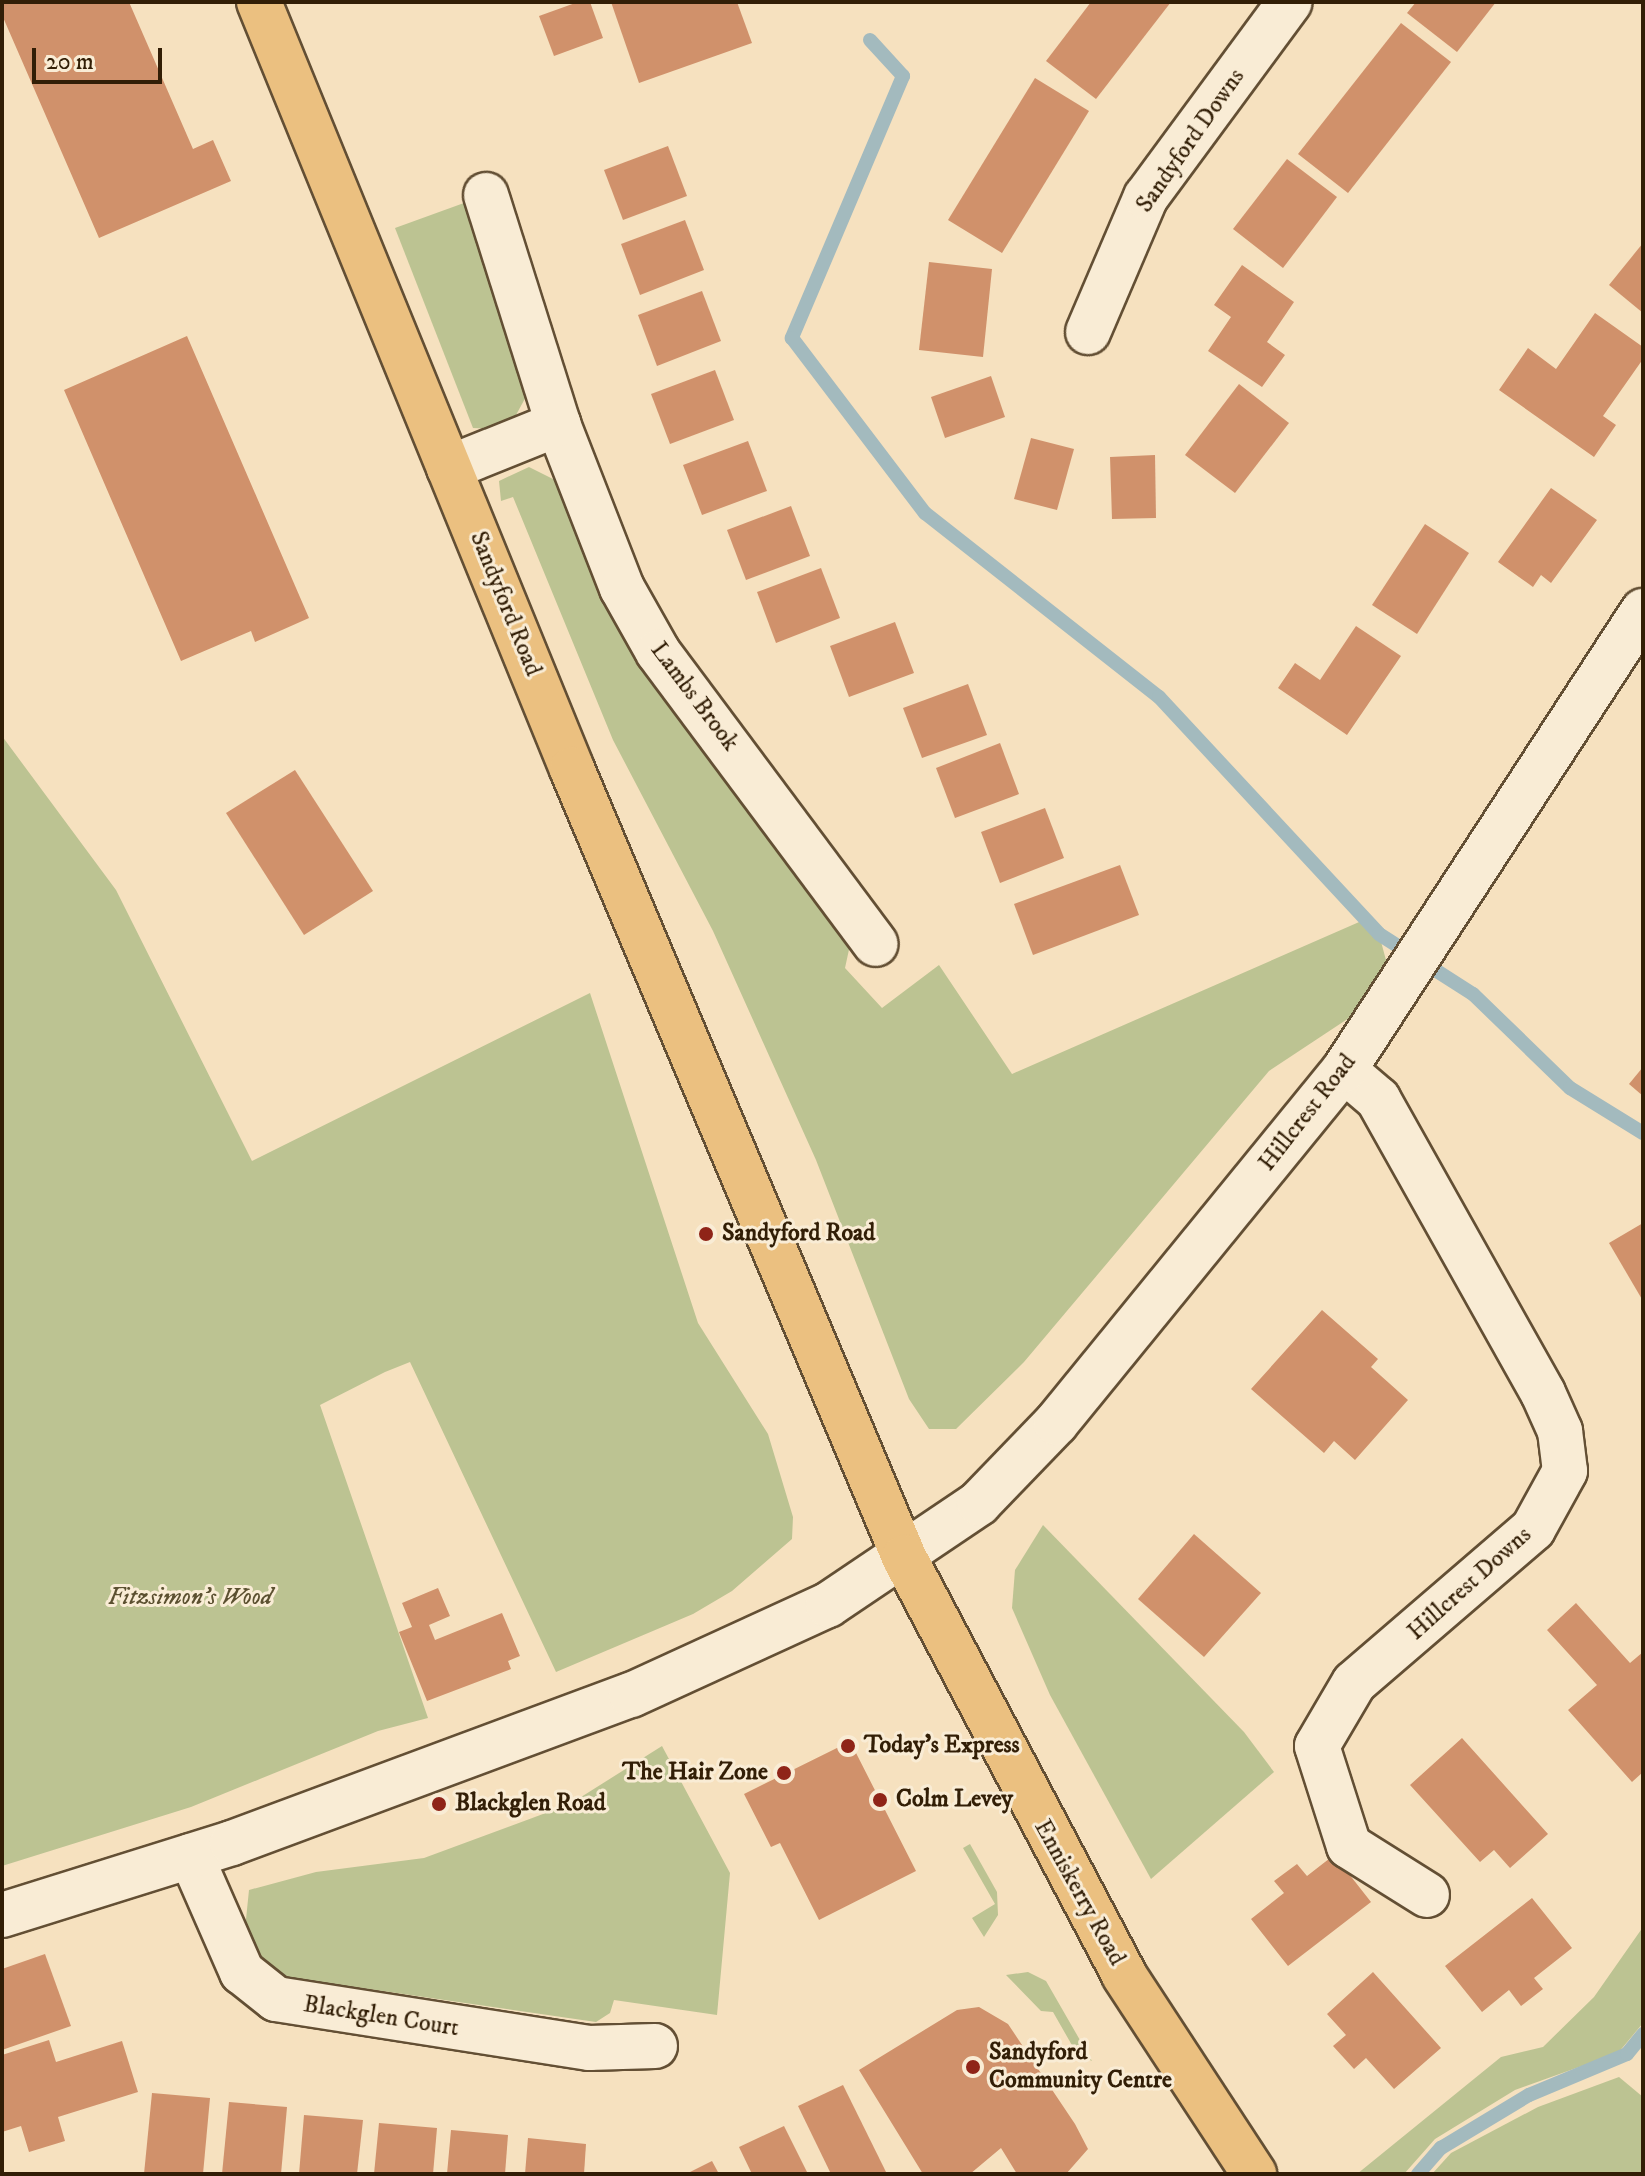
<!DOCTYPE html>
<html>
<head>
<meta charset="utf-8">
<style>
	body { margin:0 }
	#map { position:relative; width:1645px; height:2176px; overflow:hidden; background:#f6e1bf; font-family:"IM FELL DW Pica",serif }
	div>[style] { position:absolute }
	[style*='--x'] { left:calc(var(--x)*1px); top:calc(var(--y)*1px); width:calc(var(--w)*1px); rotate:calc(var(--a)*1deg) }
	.green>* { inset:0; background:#bcc392 }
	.stream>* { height:14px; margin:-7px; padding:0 7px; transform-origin:7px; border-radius:7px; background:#a3babe }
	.building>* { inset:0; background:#d0916b }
	.roads { filter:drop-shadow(2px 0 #634f34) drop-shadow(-2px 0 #634f34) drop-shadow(0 2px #634f34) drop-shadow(0 -2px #634f34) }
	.minor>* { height:44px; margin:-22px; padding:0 22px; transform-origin:22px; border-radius:22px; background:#f9ecd5 }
	.major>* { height:44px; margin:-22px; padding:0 22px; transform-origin:22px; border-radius:22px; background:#ebc080 }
	.dots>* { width:22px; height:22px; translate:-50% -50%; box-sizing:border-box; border:4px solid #f9ecd5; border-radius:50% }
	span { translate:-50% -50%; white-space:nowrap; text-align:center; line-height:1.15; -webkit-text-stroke:6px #f9ecd5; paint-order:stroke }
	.street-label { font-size:24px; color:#321e06 }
	.poi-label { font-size:24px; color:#321e06; font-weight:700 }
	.left { translate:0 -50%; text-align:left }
	.right { translate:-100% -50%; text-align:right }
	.park-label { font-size:24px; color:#5b5030; font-style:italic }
	.frame { position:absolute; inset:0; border:4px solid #321e06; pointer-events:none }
	.scale { position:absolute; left:32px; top:48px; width:130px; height:36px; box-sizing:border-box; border:4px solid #321e06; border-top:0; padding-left:10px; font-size:24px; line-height:28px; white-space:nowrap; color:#321e06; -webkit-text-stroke:6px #f9ecd5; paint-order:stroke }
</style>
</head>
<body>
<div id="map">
	<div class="green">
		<div style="clip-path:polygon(475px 199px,528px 393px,516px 415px,494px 429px,473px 428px,395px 228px)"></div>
		<div style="clip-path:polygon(529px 467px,557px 481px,615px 621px,648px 676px,838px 915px,850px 945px,845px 968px,882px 1008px,939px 965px,1012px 1074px,1366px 919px,1379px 934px,1387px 964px,1352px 1016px,1269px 1071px,1024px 1362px,956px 1429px,929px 1429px,909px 1399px,816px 1160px,713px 931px,613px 740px,513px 497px,501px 501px,499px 481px)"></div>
		<div style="clip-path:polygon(2px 736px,116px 890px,252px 1161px,590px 993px,698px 1323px,768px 1434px,793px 1517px,792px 1539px,732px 1591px,693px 1614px,556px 1672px,410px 1362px,385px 1372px,320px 1405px,428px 1718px,378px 1731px,191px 1807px,2px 1866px)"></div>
		<div style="clip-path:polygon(1043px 1525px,1244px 1732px,1274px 1772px,1151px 1879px,1050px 1695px,1012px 1608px,1015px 1570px)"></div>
		<div style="clip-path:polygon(662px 1746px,730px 1873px,717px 2015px,614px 2000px,610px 2013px,596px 2022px,286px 1977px,257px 1955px,245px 1929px,249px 1890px,316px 1872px,424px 1858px,570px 1804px)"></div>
		<div style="clip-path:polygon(970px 1844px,997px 1892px,998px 1915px,984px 1937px,972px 1918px,995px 1904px,963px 1848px)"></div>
		<div style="clip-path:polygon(1643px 1927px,1643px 2023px,1618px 2053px,1515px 2090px,1435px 2139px,1404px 2174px,1357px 2174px,1501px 2057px,1543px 2047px,1594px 1997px)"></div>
		<div style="clip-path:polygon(1028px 1972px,1046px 1981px,1092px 2061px,1077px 2054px,1053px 2012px,1041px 2011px,1006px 1975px)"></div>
		<div style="clip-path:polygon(1619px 2077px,1643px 2097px,1643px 2174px,1432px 2174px,1451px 2153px,1538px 2107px)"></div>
	</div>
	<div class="stream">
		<div style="--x:870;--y:40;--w:49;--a:47.5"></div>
		<div style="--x:903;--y:76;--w:285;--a:113"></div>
		<div style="--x:792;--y:338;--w:220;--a:52.8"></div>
		<div style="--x:925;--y:513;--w:298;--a:38.2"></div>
		<div style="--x:1159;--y:697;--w:323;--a:47.1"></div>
		<div style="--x:1379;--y:934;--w:112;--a:32.6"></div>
		<div style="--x:1473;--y:994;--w:135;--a:44.1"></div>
		<div style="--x:1570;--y:1088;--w:86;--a:31.7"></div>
		<div style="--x:1418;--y:2174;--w:35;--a:-49"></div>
		<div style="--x:1441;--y:2148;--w:103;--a:-31.1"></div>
		<div style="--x:1529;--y:2095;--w:106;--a:-22.7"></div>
		<div style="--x:1627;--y:2054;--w:26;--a:-51"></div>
	</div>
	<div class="building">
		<div style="clip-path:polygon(2px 2px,129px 2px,193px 149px,213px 140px,231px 181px,99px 238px,2px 15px)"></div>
		<div style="clip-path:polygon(578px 2px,590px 2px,603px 38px,554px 56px,539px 16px)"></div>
		<div style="clip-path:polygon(611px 2px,737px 2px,752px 43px,639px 83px)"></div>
		<div style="clip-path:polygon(1091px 2px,1171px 2px,1096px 99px,1046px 61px)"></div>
		<div style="clip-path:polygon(1416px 2px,1496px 2px,1457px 52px,1407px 13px)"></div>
		<div style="clip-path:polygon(1401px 23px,1451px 62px,1348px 193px,1298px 154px)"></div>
		<div style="clip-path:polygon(1035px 78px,1089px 111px,1002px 253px,948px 220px)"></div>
		<div style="clip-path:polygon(668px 146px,687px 196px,623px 220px,604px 170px)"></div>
		<div style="clip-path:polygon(1287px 159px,1337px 197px,1283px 268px,1233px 229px)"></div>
		<div style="clip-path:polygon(685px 220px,704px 270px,640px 295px,621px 244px)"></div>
		<div style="clip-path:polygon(1643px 243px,1643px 313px,1609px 285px)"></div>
		<div style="clip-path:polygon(929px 262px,992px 269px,983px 357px,919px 350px)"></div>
		<div style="clip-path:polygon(1242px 265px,1294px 302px,1267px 342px,1285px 355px,1262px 387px,1208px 351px,1231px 317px,1214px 305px)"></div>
		<div style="clip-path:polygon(702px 291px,721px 341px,657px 366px,638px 315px)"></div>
		<div style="clip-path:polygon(1595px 313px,1643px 347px,1643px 359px,1603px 416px,1616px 425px,1594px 457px,1499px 390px,1528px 348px,1556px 369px)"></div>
		<div style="clip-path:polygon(187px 336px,309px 618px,255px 642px,251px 631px,181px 661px,64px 390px)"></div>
		<div style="clip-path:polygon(715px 370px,734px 420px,670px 444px,651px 394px)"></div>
		<div style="clip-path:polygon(991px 376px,1005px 417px,945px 438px,931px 397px)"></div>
		<div style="clip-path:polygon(1239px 384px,1289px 423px,1235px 493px,1185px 455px)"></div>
		<div style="clip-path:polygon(1031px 438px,1074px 449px,1057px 510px,1014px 499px)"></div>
		<div style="clip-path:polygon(748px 441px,767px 491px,702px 515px,683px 465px)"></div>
		<div style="clip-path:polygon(1155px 455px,1156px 518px,1112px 519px,1110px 457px)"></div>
		<div style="clip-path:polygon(1551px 488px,1597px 520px,1551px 583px,1541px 575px,1533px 587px,1498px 562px)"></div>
		<div style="clip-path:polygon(791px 506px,810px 556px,746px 580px,727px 530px)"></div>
		<div style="clip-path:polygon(1425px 524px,1469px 553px,1417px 634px,1372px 605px)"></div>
		<div style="clip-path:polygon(821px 568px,840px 618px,776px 643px,757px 592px)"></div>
		<div style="clip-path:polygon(895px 622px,914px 673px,849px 697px,830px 646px)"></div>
		<div style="clip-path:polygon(1356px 626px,1401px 656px,1347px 735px,1278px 688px,1295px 663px,1320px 680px)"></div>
		<div style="clip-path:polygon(968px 684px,987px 735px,922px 758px,903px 708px)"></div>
		<div style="clip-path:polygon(1000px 743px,1019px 794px,955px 818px,936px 768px)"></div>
		<div style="clip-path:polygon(295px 770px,373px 891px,304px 935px,226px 813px)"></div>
		<div style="clip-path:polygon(1045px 808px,1064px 858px,1000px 883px,981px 832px)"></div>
		<div style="clip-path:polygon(1120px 865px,1139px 915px,1033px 955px,1014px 904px)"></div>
		<div style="clip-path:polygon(1643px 1067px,1643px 1096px,1629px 1084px)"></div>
		<div style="clip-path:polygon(1643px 1223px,1643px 1301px,1609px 1243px)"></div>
		<div style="clip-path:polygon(1322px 1310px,1378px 1359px,1371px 1367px,1408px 1400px,1355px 1460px,1334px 1441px,1324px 1453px,1251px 1389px)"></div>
		<div style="clip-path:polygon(1194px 1534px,1261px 1593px,1204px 1657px,1138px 1599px)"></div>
		<div style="clip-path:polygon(438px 1588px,450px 1616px,429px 1625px,435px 1640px,502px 1613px,520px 1656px,508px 1661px,511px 1669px,427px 1701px,399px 1632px,412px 1627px,402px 1603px)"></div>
		<div style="clip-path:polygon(1576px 1603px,1630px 1663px,1643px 1652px,1643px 1772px,1632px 1782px,1568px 1710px,1597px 1685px,1547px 1630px)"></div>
		<div style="clip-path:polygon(1462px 1738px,1548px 1834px,1510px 1868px,1494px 1850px,1480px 1862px,1410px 1785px)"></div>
		<div style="clip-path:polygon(843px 1745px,854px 1749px,916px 1871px,819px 1920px,780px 1843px,771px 1847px,744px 1794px)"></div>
		<div style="clip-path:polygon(1334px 1855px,1371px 1902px,1288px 1966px,1251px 1919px,1284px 1893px,1274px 1881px,1297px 1864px,1307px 1876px)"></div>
		<div style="clip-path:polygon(1532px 1898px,1572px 1948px,1534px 1978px,1543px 1989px,1521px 2006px,1509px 1990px,1482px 2012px,1445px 1966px)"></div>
		<div style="clip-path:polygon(45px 1954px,71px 2026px,2px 2050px,2px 1969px)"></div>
		<div style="clip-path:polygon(1373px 1972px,1441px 2048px,1394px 2089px,1366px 2058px,1354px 2069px,1333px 2046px,1346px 2035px,1327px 2014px)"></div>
		<div style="clip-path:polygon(979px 2007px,1008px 2024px,1075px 2124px,1088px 2149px,1066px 2174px,1017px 2174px,1001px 2148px,970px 2174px,923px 2174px,859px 2070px,957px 2010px)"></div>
		<div style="clip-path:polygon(49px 2040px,56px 2062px,122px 2041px,138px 2092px,58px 2117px,65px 2141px,29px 2152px,21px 2126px,2px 2132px,2px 2055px)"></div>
		<div style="clip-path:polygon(843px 2085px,887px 2174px,831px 2174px,798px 2106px)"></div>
		<div style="clip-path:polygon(152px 2093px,210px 2098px,203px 2174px,144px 2174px)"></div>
		<div style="clip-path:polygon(229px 2102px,287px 2107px,281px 2174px,222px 2174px)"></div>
		<div style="clip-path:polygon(304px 2115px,363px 2120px,357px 2174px,299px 2174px)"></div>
		<div style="clip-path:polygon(379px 2123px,437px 2128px,433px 2174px,374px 2174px)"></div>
		<div style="clip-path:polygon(784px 2126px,808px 2174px,752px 2174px,739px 2147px)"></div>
		<div style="clip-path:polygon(451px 2130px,508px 2135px,505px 2174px,447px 2174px)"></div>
		<div style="clip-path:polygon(528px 2138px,586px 2144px,584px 2174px,525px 2174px)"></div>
		<div style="clip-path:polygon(712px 2161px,719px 2174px,686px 2174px)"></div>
	</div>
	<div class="roads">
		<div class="minor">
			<div style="--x:486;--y:195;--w:240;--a:72.5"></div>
			<div style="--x:558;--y:424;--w:176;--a:68.7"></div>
			<div style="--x:622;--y:588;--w:73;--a:60.6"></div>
			<div style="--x:658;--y:652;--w:364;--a:53.3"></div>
			<div style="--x:1088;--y:332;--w:147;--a:-66.8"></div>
			<div style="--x:1146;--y:197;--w:242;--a:-53.6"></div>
			<div style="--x:449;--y:468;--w:118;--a:-22"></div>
			<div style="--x:1344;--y:1070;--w:45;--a:40.5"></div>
			<div style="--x:1378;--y:1099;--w:337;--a:60.7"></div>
			<div style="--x:1543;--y:1393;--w:42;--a:65.9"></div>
			<div style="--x:1560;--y:1431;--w:40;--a:82.9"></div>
			<div style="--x:1565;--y:1471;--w:66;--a:118.9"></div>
			<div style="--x:1533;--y:1529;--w:236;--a:139.3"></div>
			<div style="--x:1354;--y:1683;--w:73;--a:120.4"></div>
			<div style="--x:1317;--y:1746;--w:105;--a:72.3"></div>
			<div style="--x:1349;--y:1846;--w:92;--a:32.1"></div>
			<div style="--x:191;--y:1856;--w:127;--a:66.3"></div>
			<div style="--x:242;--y:1972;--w:43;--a:38.5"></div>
			<div style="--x:276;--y:1999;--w:317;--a:8.9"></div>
			<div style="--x:589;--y:2048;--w:66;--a:-1.7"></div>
			<div style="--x:2;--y:1915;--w:241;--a:-17.4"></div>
			<div style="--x:232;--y:1843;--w:426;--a:-20.4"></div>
			<div style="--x:631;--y:1695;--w:217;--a:-24.6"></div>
			<div style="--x:828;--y:1605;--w:182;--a:-34"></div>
			<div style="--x:979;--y:1503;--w:111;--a:-46.1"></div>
			<div style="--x:1056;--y:1423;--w:456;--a:-50.8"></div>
			<div style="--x:1344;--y:1070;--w:548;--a:-56.92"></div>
		</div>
		<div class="major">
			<div style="--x:259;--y:2;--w:828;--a:67.8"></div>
			<div style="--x:572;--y:769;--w:855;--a:67.15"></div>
			<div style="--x:904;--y:1557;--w:472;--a:62.2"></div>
			<div style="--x:1124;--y:1975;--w:238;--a:56.8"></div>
		</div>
	</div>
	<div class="dots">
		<div style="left:706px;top:1234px;background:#8f2418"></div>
		<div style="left:848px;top:1746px;background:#8f2418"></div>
		<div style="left:784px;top:1773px;background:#8f2418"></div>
		<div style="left:880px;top:1800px;background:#8f2418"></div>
		<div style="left:439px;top:1804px;background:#8f2418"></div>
		<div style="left:973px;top:2067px;background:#8f2418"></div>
	</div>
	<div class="street-label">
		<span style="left:1191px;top:141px;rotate:-55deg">Sandyford Downs</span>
		<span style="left:505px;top:604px;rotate:68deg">Sandyford Road</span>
		<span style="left:694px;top:697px;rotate:53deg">Lambs Brook</span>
		<span style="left:1308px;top:1113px;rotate:-52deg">Hillcrest Road</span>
		<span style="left:1470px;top:1584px;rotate:-42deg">Hillcrest Downs</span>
		<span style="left:1079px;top:1893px;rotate:61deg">Enniskerry Road</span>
		<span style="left:381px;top:2017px;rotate:9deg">Blackglen Court</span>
	</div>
	<div class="poi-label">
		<span class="left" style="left:722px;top:1234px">Sandyford Road</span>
		<span class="left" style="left:864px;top:1746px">Today's Express</span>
		<span class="right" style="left:768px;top:1773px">The Hair Zone</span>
		<span class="left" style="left:896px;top:1800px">Colm Levey</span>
		<span class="left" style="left:455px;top:1804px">Blackglen Road</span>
		<span class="left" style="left:989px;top:2067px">Sandyford<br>Community Centre</span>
	</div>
	<div class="park-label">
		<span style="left:190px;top:1598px">Fitzsimon's Wood</span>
	</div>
	<div class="frame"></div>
	<div class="scale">20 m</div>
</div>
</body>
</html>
